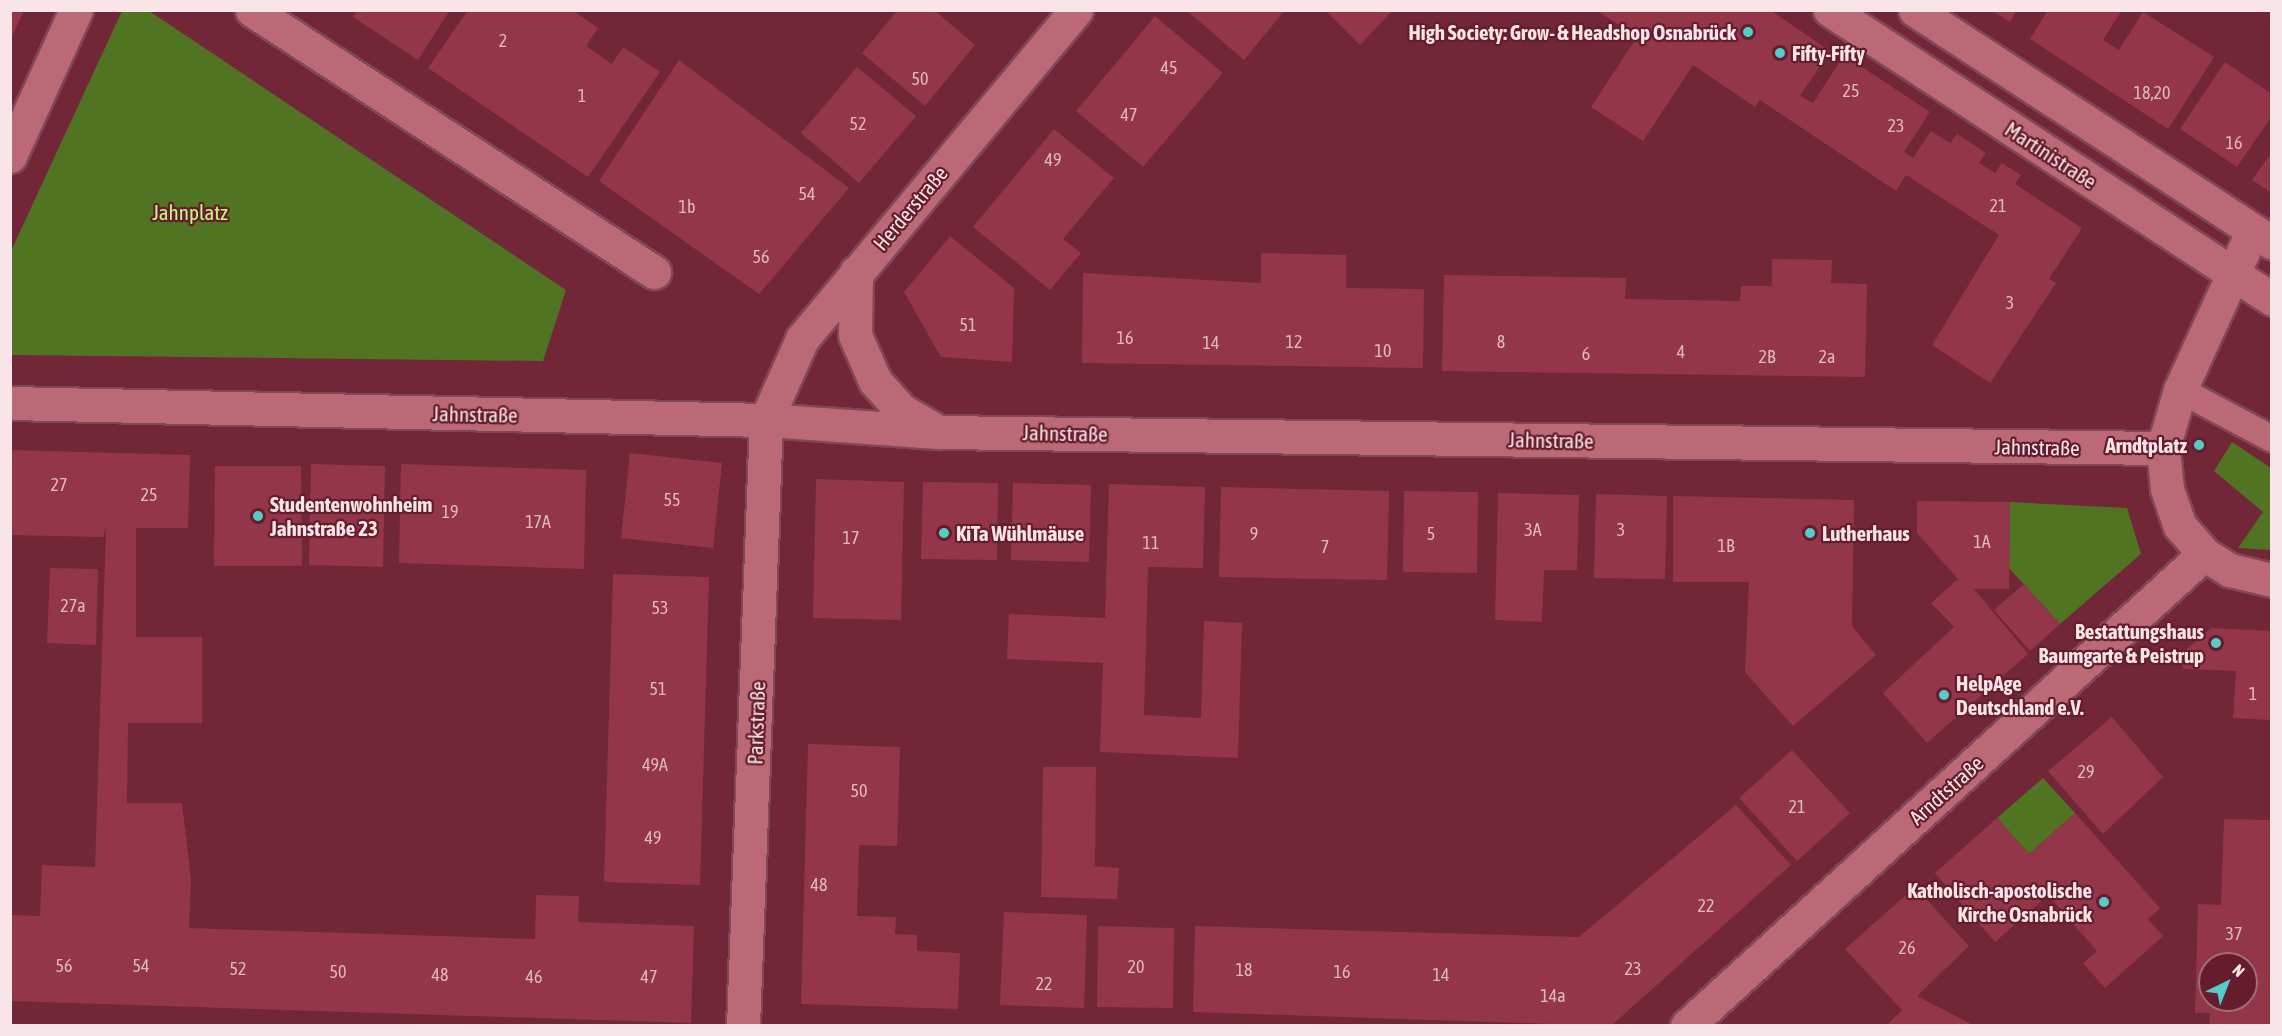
<!DOCTYPE html>
<html>
<head>
<meta charset="utf-8">
<style>
	body { margin:0 }
	#map { position:relative; width:2282px; height:1036px; overflow:hidden; background:#712737; font-family:"Asap Condensed",sans-serif }
	div>[style] { position:absolute }
	[style*='--x'] { left:calc(var(--x)*1px); top:calc(var(--y)*1px); width:calc(var(--w)*1px); rotate:calc(var(--a)*1deg) }
	.green>* { inset:0; background:#507422 }
	.building>* { inset:0; background:#93364a }
	.roads { filter:drop-shadow(2px 0 #814657) drop-shadow(-2px 0 #814657) drop-shadow(0 2px #814657) drop-shadow(0 -2px #814657) }
	.service>* { height:26px; margin:-13px; padding:0 13px; transform-origin:13px; border-radius:13px; background:#bb6977 }
	.minor>* { height:33px; margin:-16.5px; padding:0 16.5px; transform-origin:16.5px; border-radius:16.5px; background:#bb6977 }
	.secondary>* { height:33px; margin:-16.5px; padding:0 16.5px; transform-origin:16.5px; border-radius:16.5px; background:#bb6977 }
	.dots>* { width:16px; height:16px; translate:-50% -50%; box-sizing:border-box; border:3px solid #651c2d; border-radius:50% }
	span { translate:-50% -50%; white-space:nowrap; text-align:center; line-height:1.15; -webkit-text-stroke:4.5px #651c2d; paint-order:stroke }
	.number-label { font-size:18px; color:#e0b9c0 }
	.number-label span { -webkit-text-stroke-width:0 }
	.poi-label { font-size:21px; color:#f9e5e7; font-weight:700 }
	.right { translate:-100% -50%; text-align:right }
	.left { translate:0 -50%; text-align:left }
	.street-label { font-size:21px; color:#f9e5e7 }
	.park-label { font-size:21px; color:#c1f986 }
	.frame { position:absolute; inset:0; border:12px solid #f9e5e7; pointer-events:none }
	.north { position:absolute; left:2198px; top:952px; width:60px; height:60px; box-sizing:border-box; background:#651c2d; border:2px solid #a06c77; border-radius:50%; rotate:43deg; font-size:16px; font-weight:700; line-height:24px; text-align:center; color:#f9e5e7 }
	.north::after { content:''; display:block; margin:auto; width:21px; height:27px; background:#54cdc7; clip-path:polygon(50% 0,100% 100%,50% 72%,0 100%) }
</style>
</head>
<body>
<div id="map">
	<div class="green">
		<div style="clip-path:polygon(122px 11px,149px 11px,566px 290px,543px 361px,11px 355px,11px 251px)"></div>
		<div style="clip-path:polygon(2232px 442px,2271px 468px,2271px 550px,2238px 548px,2263px 512px,2214px 471px)"></div>
		<div style="clip-path:polygon(2010px 502px,2127px 508px,2141px 554px,2060px 624px,2009px 568px)"></div>
		<div style="clip-path:polygon(2043px 778px,2075px 813px,2029px 854px,1997px 818px)"></div>
	</div>
	<div class="building">
		<div style="clip-path:polygon(10px 10px,24px 10px,10px 41px)"></div>
		<div style="clip-path:polygon(357px 10px,450px 10px,418px 60px,353px 17px)"></div>
		<div style="clip-path:polygon(468px 10px,572px 10px,598px 28px,586px 46px,612px 64px,623px 47px,660px 72px,588px 177px,428px 68px)"></div>
		<div style="clip-path:polygon(898px 10px,934px 10px,975px 45px,925px 106px,862px 53px)"></div>
		<div style="clip-path:polygon(1186px 10px,1285px 10px,1244px 60px)"></div>
		<div style="clip-path:polygon(1325px 10px,1393px 10px,1360px 45px)"></div>
		<div style="clip-path:polygon(1596px 10px,1770px 10px,1830px 51px,1800px 96px,1813px 103px,1844px 55px,1930px 112px,1904px 152px,1913px 158px,1931px 131px,1950px 143px,1957px 134px,1986px 153px,1979px 163px,1995px 173px,2002px 163px,2021px 175px,2015px 184px,2082px 228px,2049px 279px,2056px 283px,1990px 383px,1932px 345px,1999px 235px,1906px 175px,1896px 191px,1760px 100px,1755px 107px,1693px 65px,1643px 141px,1591px 107px,1637px 37px)"></div>
		<div style="clip-path:polygon(1991px 10px,2017px 10px,2010px 22px)"></div>
		<div style="clip-path:polygon(2048px 10px,2122px 10px,2103px 40px,2119px 50px,2143px 12px,2214px 57px,2168px 129px,2030px 39px)"></div>
		<div style="clip-path:polygon(1155px 16px,1223px 73px,1143px 167px,1076px 111px)"></div>
		<div style="clip-path:polygon(679px 60px,849px 188px,759px 294px,599px 181px)"></div>
		<div style="clip-path:polygon(2225px 62px,2272px 94px,2272px 116px,2237px 167px,2180px 129px)"></div>
		<div style="clip-path:polygon(857px 67px,916px 116px,859px 183px,801px 133px)"></div>
		<div style="clip-path:polygon(1054px 129px,1114px 178px,1063px 239px,1081px 253px,1050px 290px,973px 227px)"></div>
		<div style="clip-path:polygon(2272px 152px,2272px 193px,2252px 180px)"></div>
		<div style="clip-path:polygon(950px 236px,1014px 288px,1012px 362px,941px 357px,904px 292px)"></div>
		<div style="clip-path:polygon(1261px 253px,1346px 255px,1346px 288px,1424px 289px,1423px 368px,1082px 363px,1083px 273px,1261px 283px)"></div>
		<div style="clip-path:polygon(1772px 259px,1832px 260px,1831px 283px,1867px 284px,1865px 377px,1442px 371px,1444px 275px,1626px 278px,1625px 299px,1740px 301px,1741px 286px,1772px 286px)"></div>
		<div style="clip-path:polygon(10px 450px,190px 455px,188px 528px,136px 528px,136px 637px,202px 637px,202px 723px,128px 723px,127px 803px,182px 803px,191px 880px,189px 928px,535px 939px,536px 895px,579px 896px,578px 922px,694px 926px,691px 1023px,10px 1001px,10px 915px,40px 916px,42px 865px,95px 867px,106px 528px,103px 537px,10px 535px)"></div>
		<div style="clip-path:polygon(630px 453px,722px 463px,713px 548px,621px 538px)"></div>
		<div style="clip-path:polygon(311px 464px,385px 466px,383px 567px,309px 565px)"></div>
		<div style="clip-path:polygon(401px 464px,586px 470px,584px 569px,399px 563px)"></div>
		<div style="clip-path:polygon(215px 466px,301px 466px,302px 566px,214px 566px)"></div>
		<div style="clip-path:polygon(816px 479px,904px 482px,901px 620px,813px 618px)"></div>
		<div style="clip-path:polygon(923px 482px,998px 483px,997px 560px,921px 559px)"></div>
		<div style="clip-path:polygon(1013px 483px,1091px 485px,1089px 562px,1011px 560px)"></div>
		<div style="clip-path:polygon(1109px 484px,1205px 487px,1203px 568px,1148px 567px,1144px 715px,1201px 718px,1204px 621px,1242px 623px,1238px 758px,1100px 752px,1103px 663px,1007px 659px,1009px 614px,1105px 618px)"></div>
		<div style="clip-path:polygon(1221px 487px,1389px 491px,1387px 580px,1219px 577px)"></div>
		<div style="clip-path:polygon(1404px 491px,1478px 492px,1477px 573px,1403px 572px)"></div>
		<div style="clip-path:polygon(1498px 493px,1579px 495px,1577px 570px,1544px 570px,1542px 622px,1495px 620px)"></div>
		<div style="clip-path:polygon(1596px 494px,1667px 496px,1665px 579px,1594px 578px)"></div>
		<div style="clip-path:polygon(1673px 496px,1854px 500px,1852px 626px,1876px 655px,1793px 726px,1745px 672px,1749px 582px,1673px 582px)"></div>
		<div style="clip-path:polygon(1917px 501px,2010px 502px,2009px 589px,1974px 589px,2028px 654px,1927px 743px,1883px 693px,1954px 627px,1931px 603px,1958px 579px,1917px 533px)"></div>
		<div style="clip-path:polygon(50px 568px,98px 569px,96px 645px,47px 643px)"></div>
		<div style="clip-path:polygon(613px 574px,709px 577px,700px 885px,604px 882px)"></div>
		<div style="clip-path:polygon(2024px 584px,2060px 624px,2030px 651px,1994px 610px)"></div>
		<div style="clip-path:polygon(2211px 628px,2272px 631px,2272px 720px,2233px 718px,2236px 671px,2184px 669px,2179px 656px)"></div>
		<div style="clip-path:polygon(2112px 717px,2163px 777px,2103px 834px,2048px 771px)"></div>
		<div style="clip-path:polygon(808px 744px,900px 747px,897px 846px,859px 845px,857px 916px,896px 917px,895px 934px,917px 935px,917px 951px,960px 953px,958px 1009px,801px 1004px)"></div>
		<div style="clip-path:polygon(1792px 750px,1850px 813px,1797px 861px,1739px 798px)"></div>
		<div style="clip-path:polygon(1043px 767px,1096px 767px,1095px 866px,1119px 868px,1117px 899px,1041px 897px)"></div>
		<div style="clip-path:polygon(1736px 805px,1791px 865px,1611px 1026px,1193px 1012px,1195px 926px,1579px 937px)"></div>
		<div style="clip-path:polygon(2075px 813px,2160px 908px,2148px 919px,2163px 936px,2105px 988px,2083px 963px,2097px 951px,2048px 895px,1995px 942px,1935px 873px,1997px 818px,2029px 854px)"></div>
		<div style="clip-path:polygon(evenodd,2224px 819px,2272px 820px,2272px 1026px,2209px 1026px,2210px 1013px,2195px 1013px,2198px 904px,2221px 905px,2224px 819px,2210px 964px,2246px 964px,2246px 1000px,2210px 1000px,2210px 964px)"></div>
		<div style="clip-path:polygon(1915px 887px,1969px 946px,1917px 996px,1975px 1026px,1886px 1026px,1902px 1010px,1845px 949px)"></div>
		<div style="clip-path:polygon(1004px 912px,1087px 915px,1084px 1008px,1000px 1005px)"></div>
		<div style="clip-path:polygon(1098px 926px,1174px 928px,1173px 1008px,1097px 1007px)"></div>
	</div>
	<div class="roads">
		<div class="service">
			<div style="--x:2180;--y:390;--w:104;--a:28"></div>
		</div>
		<div class="minor">
			<div style="--x:252;--y:10;--w:480;--a:33.1"></div>
			<div style="--x:10;--y:156;--w:160;--a:-65.7"></div>
			<div style="--x:2252;--y:232;--w:174;--a:114.5"></div>
			<div style="--x:2180;--y:390;--w:60;--a:106.3"></div>
			<div style="--x:2163;--y:448;--w:41;--a:84.4"></div>
			<div style="--x:2167;--y:489;--w:39;--a:71"></div>
			<div style="--x:2180;--y:526;--w:37;--a:49"></div>
			<div style="--x:2204;--y:554;--w:31;--a:32"></div>
			<div style="--x:2230;--y:570;--w:43;--a:13.4"></div>
			<div style="--x:856;--y:272;--w:63;--a:90.9"></div>
			<div style="--x:855;--y:335;--w:50;--a:66.5"></div>
			<div style="--x:875;--y:381;--w:39;--a:48"></div>
			<div style="--x:901;--y:410;--w:42;--a:30.3"></div>
			<div style="--x:10;--y:403;--w:756;--a:1.29"></div>
			<div style="--x:766;--y:420;--w:173;--a:4"></div>
			<div style="--x:939;--y:432;--w:1224;--a:0.75"></div>
			<div style="--x:743;--y:1026;--w:606;--a:-87.83"></div>
			<div style="--x:766;--y:420;--w:89;--a:-66"></div>
			<div style="--x:802;--y:339;--w:428;--a:-50.2"></div>
			<div style="--x:1687;--y:1026;--w:700;--a:-42.39"></div>
		</div>
		<div class="secondary">
			<div style="--x:1830;--y:10;--w:528;--a:33.18"></div>
			<div style="--x:1915;--y:10;--w:426;--a:33.1"></div>
		</div>
	</div>
	<div class="dots">
		<div style="left:1748px;top:32px;background:#54cdc7"></div>
		<div style="left:1780px;top:53px;background:#54cdc7"></div>
		<div style="left:2199px;top:445px;background:#54cdc7"></div>
		<div style="left:258px;top:516px;background:#54cdc7"></div>
		<div style="left:944px;top:533px;background:#54cdc7"></div>
		<div style="left:1810px;top:533px;background:#54cdc7"></div>
		<div style="left:2216px;top:643px;background:#54cdc7"></div>
		<div style="left:1944px;top:695px;background:#54cdc7"></div>
		<div style="left:2104px;top:902px;background:#54cdc7"></div>
	</div>
	<div class="number-label">
		<span style="left:503px;top:41px">2</span>
		<span style="left:1169px;top:68px">45</span>
		<span style="left:920px;top:79px">50</span>
		<span style="left:1851px;top:91px">25</span>
		<span style="left:2152px;top:93px">18,20</span>
		<span style="left:582px;top:96px">1</span>
		<span style="left:1129px;top:115px">47</span>
		<span style="left:858px;top:124px">52</span>
		<span style="left:1896px;top:126px">23</span>
		<span style="left:2234px;top:143px">16</span>
		<span style="left:1053px;top:160px">49</span>
		<span style="left:807px;top:194px">54</span>
		<span style="left:1998px;top:206px">21</span>
		<span style="left:687px;top:207px">1b</span>
		<span style="left:761px;top:257px">56</span>
		<span style="left:2010px;top:303px">3</span>
		<span style="left:968px;top:325px">51</span>
		<span style="left:1125px;top:338px">16</span>
		<span style="left:1294px;top:342px">12</span>
		<span style="left:1501px;top:342px">8</span>
		<span style="left:1211px;top:343px">14</span>
		<span style="left:1383px;top:351px">10</span>
		<span style="left:1681px;top:352px">4</span>
		<span style="left:1586px;top:354px">6</span>
		<span style="left:1767px;top:357px">2B</span>
		<span style="left:1827px;top:357px">2a</span>
		<span style="left:59px;top:485px">27</span>
		<span style="left:149px;top:495px">25</span>
		<span style="left:672px;top:500px">55</span>
		<span style="left:450px;top:512px">19</span>
		<span style="left:538px;top:522px">17A</span>
		<span style="left:1533px;top:530px">3A</span>
		<span style="left:1621px;top:530px">3</span>
		<span style="left:1254px;top:534px">9</span>
		<span style="left:1431px;top:534px">5</span>
		<span style="left:851px;top:538px">17</span>
		<span style="left:1982px;top:542px">1A</span>
		<span style="left:1151px;top:543px">11</span>
		<span style="left:1726px;top:546px">1B</span>
		<span style="left:1325px;top:547px">7</span>
		<span style="left:73px;top:606px">27a</span>
		<span style="left:660px;top:608px">53</span>
		<span style="left:658px;top:689px">51</span>
		<span style="left:2253px;top:694px">1</span>
		<span style="left:655px;top:765px">49A</span>
		<span style="left:2086px;top:772px">29</span>
		<span style="left:859px;top:791px">50</span>
		<span style="left:1797px;top:807px">21</span>
		<span style="left:653px;top:838px">49</span>
		<span style="left:819px;top:885px">48</span>
		<span style="left:1706px;top:906px">22</span>
		<span style="left:2234px;top:934px">37</span>
		<span style="left:1907px;top:948px">26</span>
		<span style="left:64px;top:966px">56</span>
		<span style="left:141px;top:966px">54</span>
		<span style="left:1136px;top:967px">20</span>
		<span style="left:238px;top:969px">52</span>
		<span style="left:1633px;top:969px">23</span>
		<span style="left:1244px;top:970px">18</span>
		<span style="left:338px;top:972px">50</span>
		<span style="left:1342px;top:972px">16</span>
		<span style="left:440px;top:975px">48</span>
		<span style="left:1441px;top:975px">14</span>
		<span style="left:534px;top:977px">46</span>
		<span style="left:649px;top:977px">47</span>
		<span style="left:1044px;top:984px">22</span>
		<span style="left:1553px;top:996px">14a</span>
	</div>
	<div class="poi-label">
		<span class="right" style="left:1736px;top:32px">High Society: Grow- &amp; Headshop Osnabrück</span>
		<span class="left" style="left:1792px;top:53px">Fifty-Fifty</span>
		<span class="right" style="left:2187px;top:445px">Arndtplatz</span>
		<span class="left" style="left:270px;top:516px">Studentenwohnheim<br>Jahnstraße 23</span>
		<span class="left" style="left:956px;top:533px">KiTa Wühlmäuse</span>
		<span class="left" style="left:1822px;top:533px">Lutherhaus</span>
		<span class="right" style="left:2204px;top:643px">Bestattungshaus<br>Baumgarte &amp; Peistrup</span>
		<span class="left" style="left:1956px;top:695px">HelpAge<br>Deutschland e.V.</span>
		<span class="right" style="left:2092px;top:902px">Katholisch-apostolische<br>Kirche Osnabrück</span>
	</div>
	<div class="street-label">
		<span style="left:2051px;top:155px;rotate:33deg">Martinistraße</span>
		<span style="left:910px;top:208px;rotate:-50deg">Herderstraße</span>
		<span style="left:475px;top:414px;rotate:1deg">Jahnstraße</span>
		<span style="left:1065px;top:433px;rotate:1deg">Jahnstraße</span>
		<span style="left:1551px;top:440px;rotate:1deg">Jahnstraße</span>
		<span style="left:2037px;top:447px;rotate:1deg">Jahnstraße</span>
		<span style="left:756px;top:723px;rotate:-88deg">Parkstraße</span>
		<span style="left:1946px;top:790px;rotate:-42deg">Arndtstraße</span>
	</div>
	<div class="park-label">
		<span style="left:190px;top:212px">Jahnplatz</span>
	</div>
	<div class="frame"></div>
	<div class="north">N</div>
</div>
</body>
</html>
